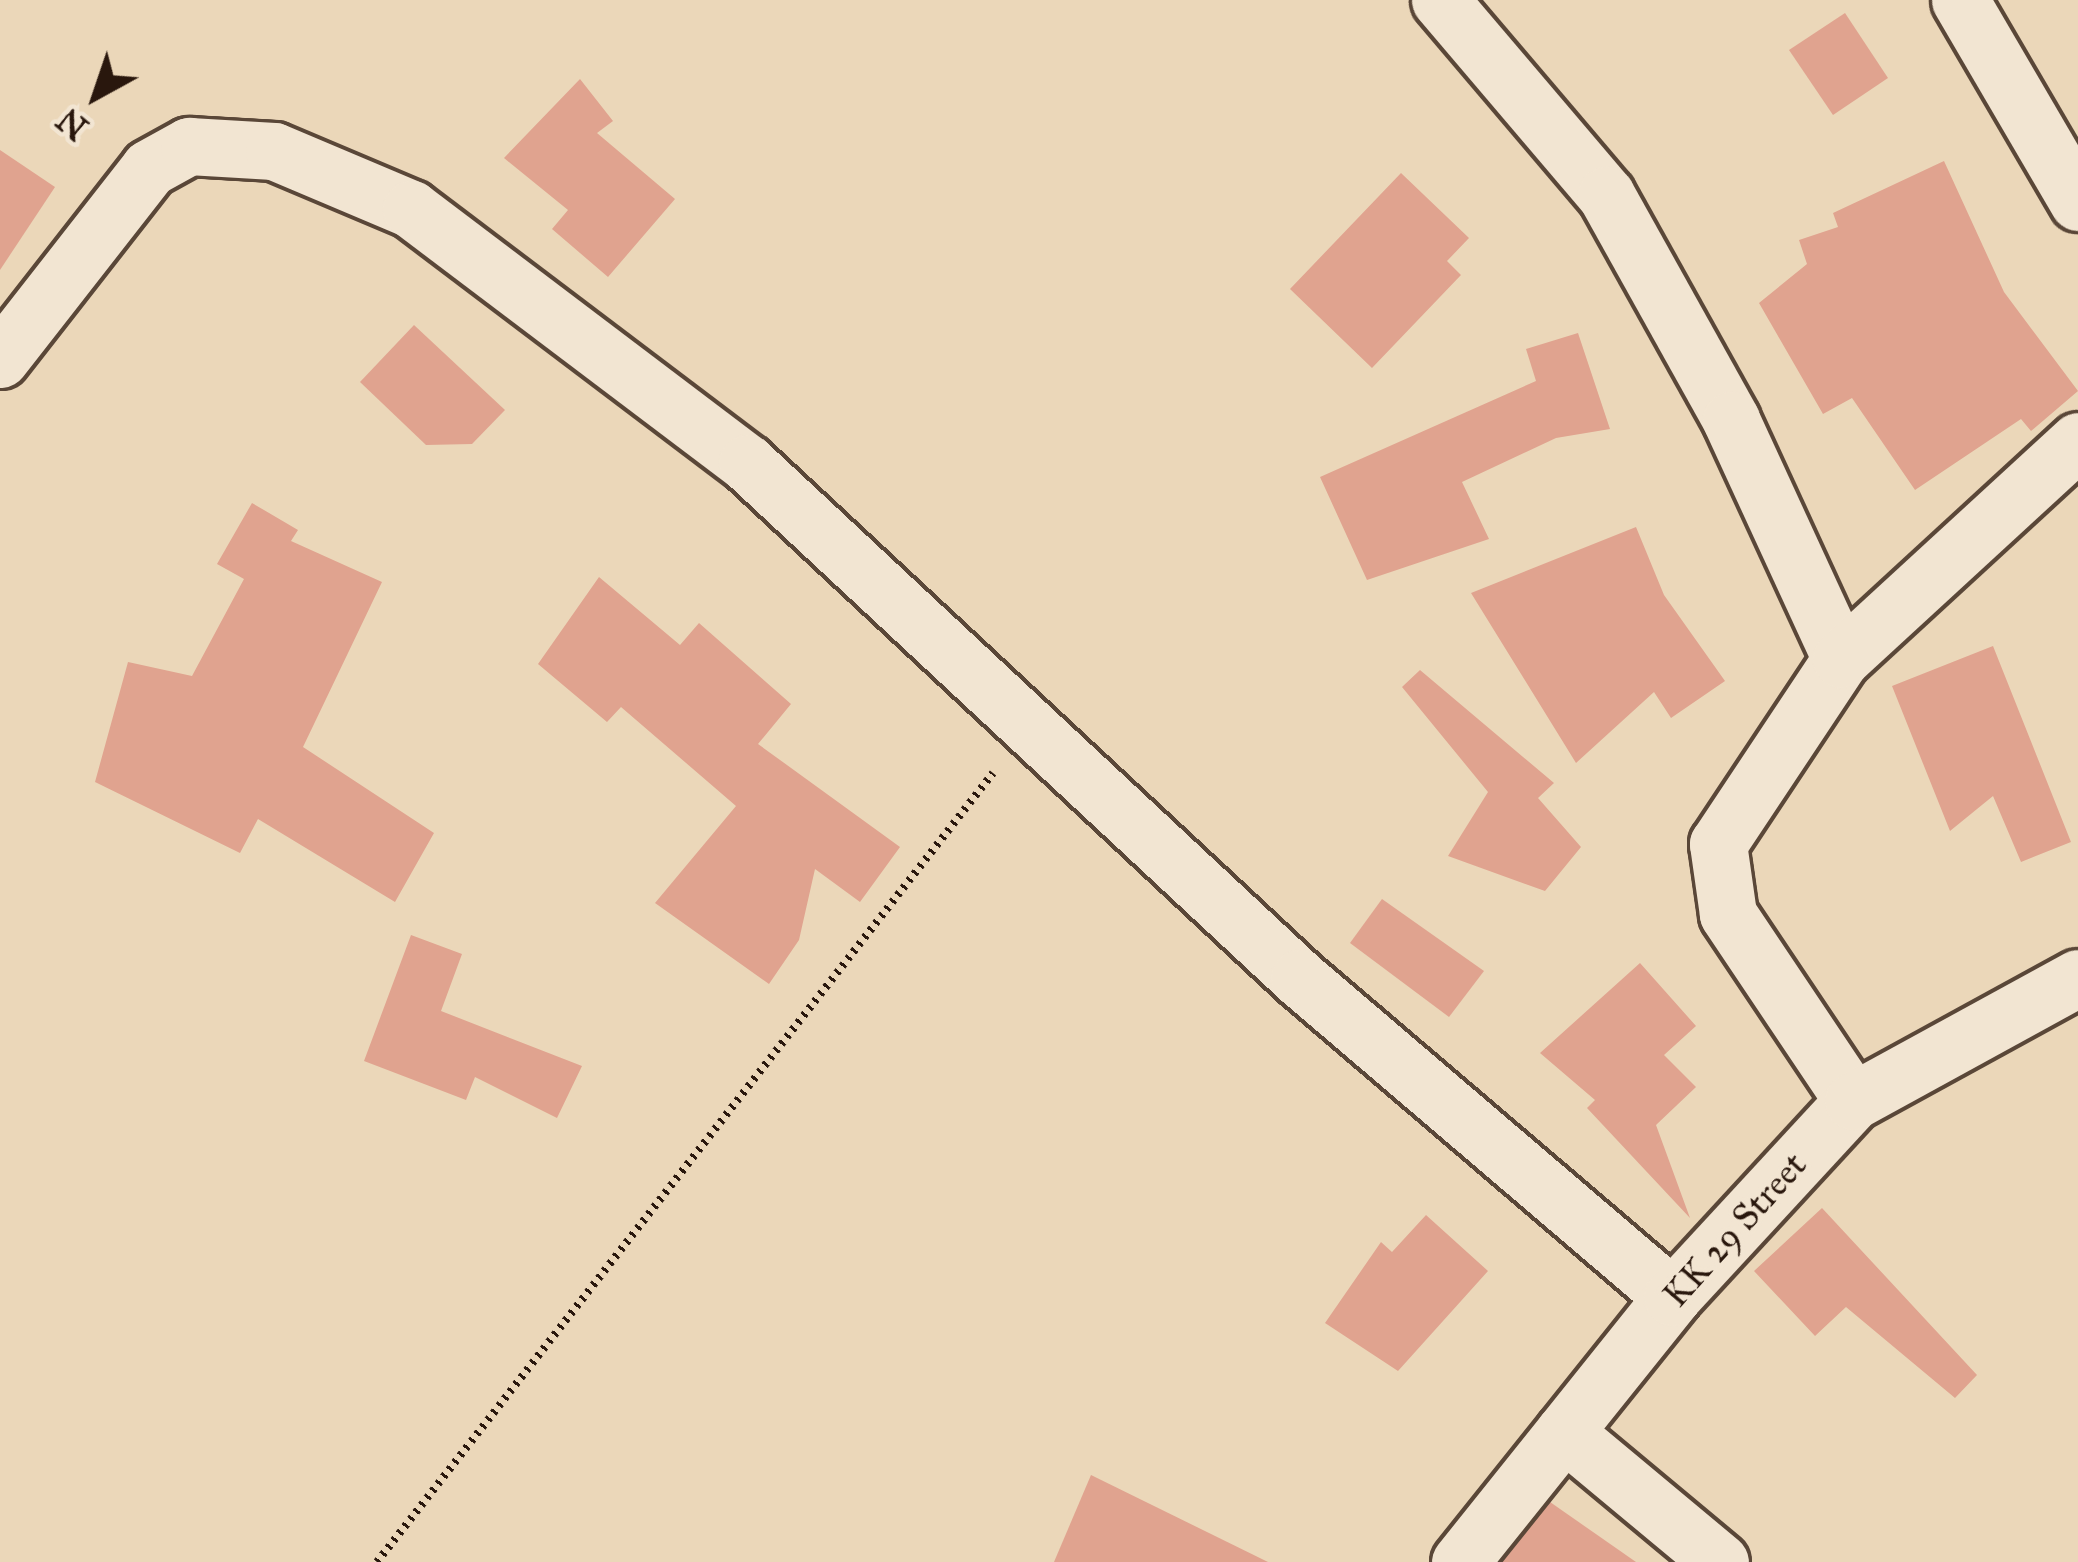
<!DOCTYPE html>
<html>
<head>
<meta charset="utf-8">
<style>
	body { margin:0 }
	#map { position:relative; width:2078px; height:1562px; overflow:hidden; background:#ebd7b9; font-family:"IM FELL Great Primer",serif }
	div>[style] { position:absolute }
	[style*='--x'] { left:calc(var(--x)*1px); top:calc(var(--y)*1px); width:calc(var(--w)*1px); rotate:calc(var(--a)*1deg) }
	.building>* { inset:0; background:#e0a38f }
	.path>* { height:8px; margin-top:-4px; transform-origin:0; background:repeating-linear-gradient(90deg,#29170d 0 3px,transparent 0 9px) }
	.roads { filter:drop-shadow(3px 0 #5a4738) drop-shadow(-3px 0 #5a4738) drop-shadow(0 3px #5a4738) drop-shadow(0 -3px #5a4738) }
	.minor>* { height:57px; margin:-28.5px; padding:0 28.5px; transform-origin:28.5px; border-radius:28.5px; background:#f2e5d2 }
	span { translate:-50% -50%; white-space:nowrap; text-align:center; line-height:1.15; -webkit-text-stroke:9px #f2e5d2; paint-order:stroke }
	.street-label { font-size:36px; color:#29170d }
	.north { position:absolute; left:36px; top:36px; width:120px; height:120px; -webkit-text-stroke:9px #f2e5d2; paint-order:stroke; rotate:220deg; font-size:33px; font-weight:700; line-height:48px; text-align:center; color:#29170d }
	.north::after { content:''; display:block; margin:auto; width:42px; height:54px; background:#29170d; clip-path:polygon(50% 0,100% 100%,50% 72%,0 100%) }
</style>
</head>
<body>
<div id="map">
	<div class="building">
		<div style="clip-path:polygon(1845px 13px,1888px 78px,1833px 115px,1789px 50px)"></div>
		<div style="clip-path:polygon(580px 79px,613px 121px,597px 133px,675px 199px,608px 277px,552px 229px,568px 210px,504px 158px)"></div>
		<div style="clip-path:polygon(0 150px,55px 187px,0 270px)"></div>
		<div style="clip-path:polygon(1944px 161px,2004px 292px,2078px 391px,2031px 431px,2021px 419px,1915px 490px,1852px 398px,1823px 414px,1759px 303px,1807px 264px,1799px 240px,1838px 227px,1833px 213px)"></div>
		<div style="clip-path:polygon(1401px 173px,1469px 238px,1447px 261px,1461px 275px,1372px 368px,1290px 289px)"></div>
		<div style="clip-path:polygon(414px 325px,505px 410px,472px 444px,426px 445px,360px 382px)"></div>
		<div style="clip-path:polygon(1578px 333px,1610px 429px,1556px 438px,1462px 482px,1489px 539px,1367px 580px,1320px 477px,1536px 381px,1526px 349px)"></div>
		<div style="clip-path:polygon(252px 503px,298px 530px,291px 541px,382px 582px,303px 747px,434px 833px,395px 902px,258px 819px,240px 853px,95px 782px,128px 662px,192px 676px,244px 579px,217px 564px)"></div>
		<div style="clip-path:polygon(1636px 527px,1664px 595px,1725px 681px,1671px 718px,1654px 692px,1576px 763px,1471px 593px)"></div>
		<div style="clip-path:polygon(599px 577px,680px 645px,699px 623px,791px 704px,758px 744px,900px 847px,860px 902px,815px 869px,799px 940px,769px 984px,655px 903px,736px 806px,621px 707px,607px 722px,538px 664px)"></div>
		<div style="clip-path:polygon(1993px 646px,2071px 842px,2021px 862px,1993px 796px,1950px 831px,1892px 686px)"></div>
		<div style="clip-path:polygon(1420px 670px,1554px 783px,1538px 798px,1581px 847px,1545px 891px,1448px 856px,1488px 792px,1402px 687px)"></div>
		<div style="clip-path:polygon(1382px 899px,1484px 971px,1449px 1017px,1350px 943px)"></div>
		<div style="clip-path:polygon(411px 935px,462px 954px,441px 1011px,582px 1066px,557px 1118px,475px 1077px,466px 1100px,364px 1061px)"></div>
		<div style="clip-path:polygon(1640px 963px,1696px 1026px,1664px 1055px,1696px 1087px,1656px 1125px,1690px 1218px,1587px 1108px,1595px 1100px,1540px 1053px)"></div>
		<div style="clip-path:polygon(1822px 1208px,1977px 1375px,1955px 1398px,1846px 1307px,1815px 1336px,1754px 1271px)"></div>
		<div style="clip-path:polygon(1426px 1215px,1488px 1271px,1398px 1371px,1325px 1323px,1381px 1242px,1392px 1252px)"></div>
		<div style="clip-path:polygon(1091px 1475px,1268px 1562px,1054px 1562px)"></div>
		<div style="clip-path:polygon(1550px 1502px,1636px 1562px,1502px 1562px)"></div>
	</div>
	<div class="path">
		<div style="--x:377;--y:1562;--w:1001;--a:-52.02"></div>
	</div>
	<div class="roads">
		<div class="minor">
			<div style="--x:1440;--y:0;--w:256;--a:49.6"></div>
			<div style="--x:1606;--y:195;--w:257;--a:60.9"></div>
			<div style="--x:1731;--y:420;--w:263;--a:65.3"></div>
			<div style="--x:1960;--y:0;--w:234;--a:59.7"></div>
			<div style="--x:0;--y:359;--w:242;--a:-52"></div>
			<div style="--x:149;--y:168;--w:46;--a:-28.8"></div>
			<div style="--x:189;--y:146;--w:85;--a:3.4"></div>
			<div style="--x:274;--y:151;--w:149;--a:22.9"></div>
			<div style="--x:411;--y:209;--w:421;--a:37.1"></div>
			<div style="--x:747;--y:463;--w:755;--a:43.01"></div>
			<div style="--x:1299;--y:978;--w:491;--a:40.5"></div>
			<div style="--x:1853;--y:1101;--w:225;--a:-123.8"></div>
			<div style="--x:1728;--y:914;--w:71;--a:-98.1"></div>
			<div style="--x:1718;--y:844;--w:222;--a:-56.4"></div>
			<div style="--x:1841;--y:659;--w:322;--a:-42.6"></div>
			<div style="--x:1564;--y:1432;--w:203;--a:39.8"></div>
			<div style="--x:1460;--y:1562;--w:339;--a:-51.3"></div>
			<div style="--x:1672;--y:1297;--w:267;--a:-47.3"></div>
			<div style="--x:1853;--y:1101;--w:256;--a:-28.7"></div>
		</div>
	</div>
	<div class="street-label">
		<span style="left:1735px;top:1230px;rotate:-48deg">KK 29 Street</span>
	</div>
	<div class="north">N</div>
</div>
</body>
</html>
